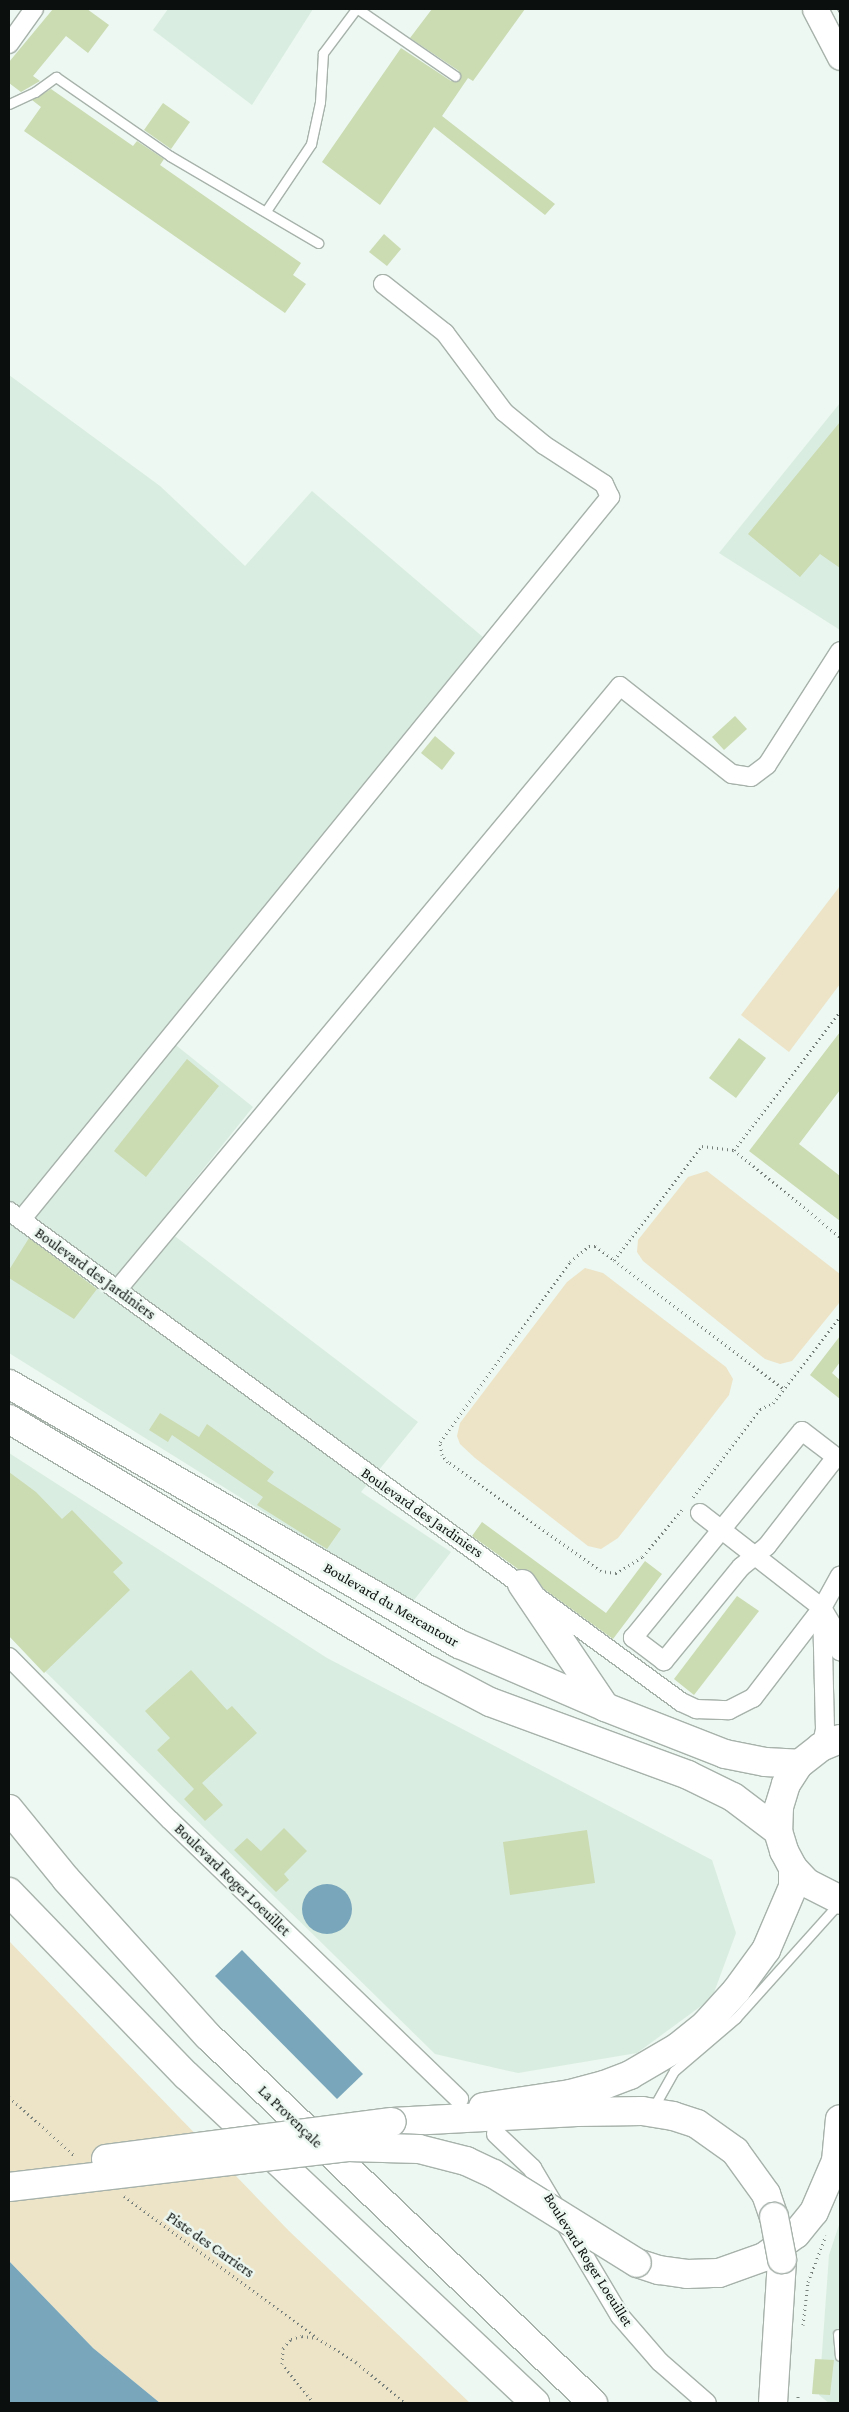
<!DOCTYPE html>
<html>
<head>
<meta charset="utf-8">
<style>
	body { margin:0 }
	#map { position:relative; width:849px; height:2412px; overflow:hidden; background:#ecf8f1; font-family:"Crimson Pro",serif }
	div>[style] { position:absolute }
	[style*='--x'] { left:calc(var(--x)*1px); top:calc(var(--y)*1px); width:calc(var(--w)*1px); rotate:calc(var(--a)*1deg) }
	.built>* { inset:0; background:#daede1 }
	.green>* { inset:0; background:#ede3c7 }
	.water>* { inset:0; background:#79a6bb }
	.round { border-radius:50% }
	.building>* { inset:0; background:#cbdbb2 }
	.path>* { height:3px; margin-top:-1.5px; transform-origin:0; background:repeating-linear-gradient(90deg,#79817d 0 1px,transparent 0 5px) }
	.roads { filter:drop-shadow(1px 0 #a7b2ab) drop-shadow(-1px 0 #a7b2ab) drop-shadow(0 1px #a7b2ab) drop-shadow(0 -1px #a7b2ab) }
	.service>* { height:9px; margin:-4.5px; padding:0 4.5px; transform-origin:4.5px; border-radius:4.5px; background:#fff }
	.minor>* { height:18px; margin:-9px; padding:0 9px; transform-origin:9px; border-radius:9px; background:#fff }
	.secondary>* { height:25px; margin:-12.5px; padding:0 12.5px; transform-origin:12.5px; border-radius:12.5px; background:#fff }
	.primary>* { height:28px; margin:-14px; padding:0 14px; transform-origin:14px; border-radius:14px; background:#fff }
	.trunk>* { height:28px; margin:-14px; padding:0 14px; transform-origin:14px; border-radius:14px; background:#fff }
	.motorway>* { height:28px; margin:-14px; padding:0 14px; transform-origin:14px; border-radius:14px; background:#fff }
	.tram>* { height:1px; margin:-0.5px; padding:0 0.5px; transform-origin:0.5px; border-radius:0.5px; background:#666e6a }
	.bridges { filter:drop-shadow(1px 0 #a7b2ab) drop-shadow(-1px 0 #a7b2ab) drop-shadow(0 1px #a7b2ab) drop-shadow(0 -1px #a7b2ab) }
	.trunk-bridge>* { height:28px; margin:-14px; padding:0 14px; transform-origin:14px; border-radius:14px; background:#fff }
	.motorway-bridge>* { height:28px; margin:-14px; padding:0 14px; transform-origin:14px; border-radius:14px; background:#fff }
	span { translate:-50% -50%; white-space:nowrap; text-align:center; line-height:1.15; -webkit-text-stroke:5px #ecf8f1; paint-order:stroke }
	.street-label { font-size:15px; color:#0b0f0d }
	.frame { position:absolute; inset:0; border:10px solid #0b0f0d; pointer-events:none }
</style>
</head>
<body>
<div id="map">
	<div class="built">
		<div style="clip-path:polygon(168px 9px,313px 9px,252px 105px,153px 30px)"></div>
		<div style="clip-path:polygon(9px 375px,160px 486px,245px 566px,312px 491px,484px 638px,162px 1034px,253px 1107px,159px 1224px,418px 1422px,361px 1492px,451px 1552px,411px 1604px,9px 1353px)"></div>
		<div style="clip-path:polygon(840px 403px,840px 630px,719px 553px)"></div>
		<div style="clip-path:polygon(9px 1453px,327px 1658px,712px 1860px,736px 1933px,712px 1998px,637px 2053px,518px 2073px,435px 2054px,9px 1636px)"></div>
		<div style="clip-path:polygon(840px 2222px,840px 2403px,829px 2403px,819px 2395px,829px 2255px)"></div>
	</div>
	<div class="green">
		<div style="clip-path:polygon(840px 886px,840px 984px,789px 1052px,741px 1015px)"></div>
		<div style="clip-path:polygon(707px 1171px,840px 1274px,840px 1302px,792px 1361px,780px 1364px,765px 1359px,643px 1261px,637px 1252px,638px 1240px,688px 1177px)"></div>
		<div style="clip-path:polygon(585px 1268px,603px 1273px,726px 1367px,733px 1379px,729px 1395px,618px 1538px,601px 1549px,588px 1546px,475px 1458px,460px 1444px,457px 1436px,460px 1423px,567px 1282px)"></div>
		<div style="clip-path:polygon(9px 1941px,289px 2231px,470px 2403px,160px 2403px,93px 2348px,9px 2261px)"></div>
	</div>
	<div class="water">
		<div class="round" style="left:302px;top:1884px;width:50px;height:50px"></div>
		<div style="clip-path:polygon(242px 1950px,363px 2074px,337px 2099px,215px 1976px)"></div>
		<div style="clip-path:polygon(9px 2261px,93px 2348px,160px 2403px,9px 2403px)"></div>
	</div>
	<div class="building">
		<div style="clip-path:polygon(53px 9px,87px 9px,109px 25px,88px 53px,66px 36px,33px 76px,40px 81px,21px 92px,9px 83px,9px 62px)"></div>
		<div style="clip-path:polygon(432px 9px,525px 9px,473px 81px,468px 78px,442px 116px,555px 204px,545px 215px,434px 127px,380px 205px,322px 162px,401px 48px,451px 81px,460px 80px,459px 71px,410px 38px)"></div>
		<div style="clip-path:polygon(51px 89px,133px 146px,137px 141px,164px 159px,160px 165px,301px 263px,293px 275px,306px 284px,285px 313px,24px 131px,41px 107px,32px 100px)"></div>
		<div style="clip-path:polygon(163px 103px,190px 122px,171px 149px,144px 130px)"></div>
		<div style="clip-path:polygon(384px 234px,401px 249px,387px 266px,369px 252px)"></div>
		<div style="clip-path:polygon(840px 422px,840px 568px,820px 554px,800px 577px,748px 534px)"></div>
		<div style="clip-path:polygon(735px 716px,747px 729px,724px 750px,712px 737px)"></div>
		<div style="clip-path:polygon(435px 736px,455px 753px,442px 770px,421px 753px)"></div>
		<div style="clip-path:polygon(840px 1032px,840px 1090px,799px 1144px,840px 1176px,840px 1221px,749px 1151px)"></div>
		<div style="clip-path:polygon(739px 1038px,766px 1058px,736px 1098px,709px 1078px)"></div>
		<div style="clip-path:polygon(187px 1059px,219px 1086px,146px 1177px,114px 1151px)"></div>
		<div style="clip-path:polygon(29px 1238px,97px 1289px,74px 1319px,9px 1278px,9px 1270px)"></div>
		<div style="clip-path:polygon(840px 1336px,840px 1362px,832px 1373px,840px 1380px,840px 1399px,810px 1375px)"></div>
		<div style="clip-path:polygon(160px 1413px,199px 1437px,207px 1424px,274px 1472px,267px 1481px,341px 1529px,327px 1549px,257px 1505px,263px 1497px,172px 1435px,168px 1442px,149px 1430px)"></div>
		<div style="clip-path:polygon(9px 1472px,36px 1492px,62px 1519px,72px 1510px,123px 1563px,113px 1572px,130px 1590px,44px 1673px,9px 1636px)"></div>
		<div style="clip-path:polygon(482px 1522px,606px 1613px,645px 1561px,662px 1574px,613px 1639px,544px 1589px,529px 1570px,518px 1569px,472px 1536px)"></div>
		<div style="clip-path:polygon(737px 1596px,759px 1611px,694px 1695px,674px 1679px)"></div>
		<div style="clip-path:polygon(191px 1670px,227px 1710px,232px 1706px,257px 1733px,202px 1783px,223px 1805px,205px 1821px,184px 1799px,194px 1789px,157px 1750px,170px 1738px,145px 1711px)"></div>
		<div style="clip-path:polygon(284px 1828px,307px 1851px,284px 1874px,289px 1880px,276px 1892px,234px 1850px,247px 1838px,261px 1851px)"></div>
		<div style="clip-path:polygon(587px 1830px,595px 1883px,510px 1895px,503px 1842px)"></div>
		<div style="clip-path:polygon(815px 2359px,834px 2360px,830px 2395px,812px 2394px)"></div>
	</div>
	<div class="path">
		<div style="--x:734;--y:1150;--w:174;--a:-52.5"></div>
		<div style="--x:614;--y:1260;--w:213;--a:37.2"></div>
		<div style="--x:693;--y:1497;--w:111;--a:-52.7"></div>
		<div style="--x:760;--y:1409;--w:14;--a:-25"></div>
		<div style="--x:773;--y:1403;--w:109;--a:-52.1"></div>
		<div style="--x:682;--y:1510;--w:62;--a:130.4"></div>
		<div style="--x:642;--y:1557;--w:31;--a:148"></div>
		<div style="--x:616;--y:1573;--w:15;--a:-172"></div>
		<div style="--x:601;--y:1571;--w:188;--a:-144.5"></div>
		<div style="--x:448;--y:1462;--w:9;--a:-131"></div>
		<div style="--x:442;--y:1455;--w:13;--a:-99"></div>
		<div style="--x:440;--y:1442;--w:222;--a:-54.2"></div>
		<div style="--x:570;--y:1262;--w:25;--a:-40"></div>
		<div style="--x:589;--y:1246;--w:6;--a:0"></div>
		<div style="--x:595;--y:1246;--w:24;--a:36"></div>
		<div style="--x:614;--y:1260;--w:144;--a:-52.3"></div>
		<div style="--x:702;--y:1146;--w:32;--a:7"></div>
		<div style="--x:734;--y:1150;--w:137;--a:39.4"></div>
		<div style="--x:9;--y:2097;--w:89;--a:41.8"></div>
		<div style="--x:124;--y:2196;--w:240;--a:36.3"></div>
		<div style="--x:317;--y:2338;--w:46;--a:31.6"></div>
		<div style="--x:356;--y:2362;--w:64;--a:39.9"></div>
		<div style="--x:803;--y:2325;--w:43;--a:-83.4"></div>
		<div style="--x:808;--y:2282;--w:50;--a:-69"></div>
		<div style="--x:314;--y:2403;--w:50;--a:-129.4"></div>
		<div style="--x:282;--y:2364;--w:16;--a:-86"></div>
		<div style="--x:283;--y:2348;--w:12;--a:-48"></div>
		<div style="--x:291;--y:2339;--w:11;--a:-15"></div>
		<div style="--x:302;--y:2336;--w:15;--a:8"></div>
		<div style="--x:798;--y:2403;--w:9;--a:-90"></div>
	</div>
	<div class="roads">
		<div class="service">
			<div style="--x:358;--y:9;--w:118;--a:34.6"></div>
			<div style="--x:9;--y:104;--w:29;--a:-25"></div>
			<div style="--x:35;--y:92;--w:26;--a:-36"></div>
			<div style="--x:56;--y:77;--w:139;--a:34.7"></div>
			<div style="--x:170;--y:156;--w:172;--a:30.4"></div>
			<div style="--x:266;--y:211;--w:81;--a:-56.1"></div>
			<div style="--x:311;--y:144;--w:43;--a:-77.9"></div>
			<div style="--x:320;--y:102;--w:49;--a:-86.5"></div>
			<div style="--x:323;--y:53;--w:55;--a:-53.1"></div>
			<div style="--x:652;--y:2110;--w:45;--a:-60.6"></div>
			<div style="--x:674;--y:2071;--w:82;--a:-40.5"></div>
			<div style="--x:736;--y:2018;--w:156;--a:-48.1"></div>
			<div style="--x:838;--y:2334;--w:22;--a:85"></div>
		</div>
		<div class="minor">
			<div style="--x:9;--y:44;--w:43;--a:-54.5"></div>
			<div style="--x:9;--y:1211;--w:832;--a:36.15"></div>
			<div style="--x:681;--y:1702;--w:17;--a:25"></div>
			<div style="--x:696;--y:1709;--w:33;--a:2"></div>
			<div style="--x:729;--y:1710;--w:27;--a:-27"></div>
			<div style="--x:753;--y:1698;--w:113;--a:-52.5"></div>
			<div style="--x:822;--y:1608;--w:37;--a:-61"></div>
			<div style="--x:21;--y:1220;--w:933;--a:-50.83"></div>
			<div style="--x:610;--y:497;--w:14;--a:-115"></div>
			<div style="--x:604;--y:484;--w:72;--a:-147"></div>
			<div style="--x:544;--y:445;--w:52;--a:-140.5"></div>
			<div style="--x:504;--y:412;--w:99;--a:-126.8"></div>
			<div style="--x:445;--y:333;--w:79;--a:-141.7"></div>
			<div style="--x:117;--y:1290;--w:786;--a:-50.21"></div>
			<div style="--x:620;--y:686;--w:142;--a:38.2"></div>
			<div style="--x:732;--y:774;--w:19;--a:9"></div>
			<div style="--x:751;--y:777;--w:20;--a:-37"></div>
			<div style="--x:767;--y:765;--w:135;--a:-57.4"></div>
			<div style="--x:802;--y:1431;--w:43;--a:37.4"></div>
			<div style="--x:836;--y:1457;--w:113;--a:127.8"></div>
			<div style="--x:767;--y:1546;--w:33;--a:141"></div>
			<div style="--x:741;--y:1567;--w:122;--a:129.3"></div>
			<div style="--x:664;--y:1661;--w:39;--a:-143"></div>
			<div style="--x:633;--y:1638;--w:267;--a:-50.8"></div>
			<div style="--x:700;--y:1513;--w:155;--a:37.9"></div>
			<div style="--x:822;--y:1608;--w:26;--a:59"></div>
			<div style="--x:835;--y:1630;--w:22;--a:77"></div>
			<div style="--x:9;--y:1657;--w:229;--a:45.4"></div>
			<div style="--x:170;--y:1820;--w:402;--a:44"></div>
			<div style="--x:821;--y:1747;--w:18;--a:-77"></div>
			<div style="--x:825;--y:1729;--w:120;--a:-91.4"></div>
			<div style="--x:496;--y:2134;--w:50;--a:43.4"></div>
			<div style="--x:532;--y:2168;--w:172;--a:59.3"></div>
			<div style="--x:620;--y:2316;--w:61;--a:49"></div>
			<div style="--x:660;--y:2362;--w:62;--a:41.1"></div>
		</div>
		<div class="secondary">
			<div style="--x:815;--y:9;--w:54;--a:62.5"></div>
		</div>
		<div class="primary">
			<div style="--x:9;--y:1384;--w:520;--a:30.02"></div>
			<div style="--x:459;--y:1644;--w:159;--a:23.3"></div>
			<div style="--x:605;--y:1707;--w:129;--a:21.4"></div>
			<div style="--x:725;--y:1754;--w:41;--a:11.3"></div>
			<div style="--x:765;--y:1762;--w:34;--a:3"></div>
			<div style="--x:9;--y:1419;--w:489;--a:30.9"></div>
			<div style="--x:429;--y:1670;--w:69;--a:27.7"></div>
			<div style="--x:490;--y:1702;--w:211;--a:20.2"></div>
			<div style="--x:688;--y:1775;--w:50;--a:26.1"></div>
			<div style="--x:733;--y:1797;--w:56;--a:37.1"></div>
			<div style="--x:522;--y:1584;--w:148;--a:56"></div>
			<div style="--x:840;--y:1739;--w:21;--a:157"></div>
			<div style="--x:821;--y:1747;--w:28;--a:142"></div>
			<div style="--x:799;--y:1764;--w:24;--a:123"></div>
			<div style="--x:786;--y:1784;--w:24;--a:107"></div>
			<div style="--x:779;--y:1807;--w:24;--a:92"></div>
			<div style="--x:778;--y:1831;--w:21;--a:73"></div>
			<div style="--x:784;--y:1851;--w:19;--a:62"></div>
			<div style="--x:793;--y:1868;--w:21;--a:47"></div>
			<div style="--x:807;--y:1883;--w:37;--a:27"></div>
		</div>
		<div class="trunk">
			<div style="--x:483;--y:2107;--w:88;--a:-8.5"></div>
			<div style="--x:570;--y:2094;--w:35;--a:-15"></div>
			<div style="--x:604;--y:2085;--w:28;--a:-21"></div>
			<div style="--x:630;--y:2075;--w:56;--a:-30.3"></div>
			<div style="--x:678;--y:2047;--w:36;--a:-39"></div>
			<div style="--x:706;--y:2024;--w:45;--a:-47.7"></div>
			<div style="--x:736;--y:1991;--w:51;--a:-53.8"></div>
			<div style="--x:766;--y:1950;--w:69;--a:-66.8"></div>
			<div style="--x:793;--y:1887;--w:19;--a:-90"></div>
			<div style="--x:637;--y:2263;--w:23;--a:18"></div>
			<div style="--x:659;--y:2270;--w:28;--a:8"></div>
			<div style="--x:687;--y:2274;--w:32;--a:-2"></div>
			<div style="--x:719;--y:2273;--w:48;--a:-19.6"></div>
			<div style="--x:764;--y:2257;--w:39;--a:-36"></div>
			<div style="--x:796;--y:2234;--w:28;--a:-51"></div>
			<div style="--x:814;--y:2212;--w:56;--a:-66.7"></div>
			<div style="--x:836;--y:2161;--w:42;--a:-84.6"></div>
		</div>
		<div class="motorway">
			<div style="--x:9;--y:1809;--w:90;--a:50.8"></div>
			<div style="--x:66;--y:1879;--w:212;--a:47.9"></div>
			<div style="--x:208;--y:2036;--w:532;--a:43.63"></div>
			<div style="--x:9;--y:1892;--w:255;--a:46"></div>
			<div style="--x:186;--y:2075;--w:479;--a:43.2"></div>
			<div style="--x:392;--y:2122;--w:185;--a:-3.1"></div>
			<div style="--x:577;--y:2112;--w:65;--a:-0.9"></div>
			<div style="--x:642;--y:2111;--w:31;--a:9"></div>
			<div style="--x:673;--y:2116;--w:25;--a:18"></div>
			<div style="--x:697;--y:2124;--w:47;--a:35.4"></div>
			<div style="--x:735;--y:2151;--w:53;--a:54.2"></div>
			<div style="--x:766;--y:2194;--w:24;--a:71"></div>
			<div style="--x:773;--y:2403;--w:144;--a:-86.4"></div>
		</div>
	</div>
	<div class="tram">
		<div style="--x:837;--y:9;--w:6;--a:59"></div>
	</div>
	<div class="bridges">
		<div class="trunk-bridge">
			<div style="--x:106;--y:2159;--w:288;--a:-7.4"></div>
			<div style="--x:9;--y:2187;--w:341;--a:-6.7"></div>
			<div style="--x:348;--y:2147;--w:71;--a:1.6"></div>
			<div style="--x:419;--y:2149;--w:49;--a:14.3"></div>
			<div style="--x:466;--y:2161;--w:31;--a:25"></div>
			<div style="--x:494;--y:2174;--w:168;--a:31.9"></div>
		</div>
		<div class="motorway-bridge">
			<div style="--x:774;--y:2217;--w:43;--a:79.2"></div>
		</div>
	</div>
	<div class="street-label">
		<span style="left:95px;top:1274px;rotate:36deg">Boulevard des Jardiniers</span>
		<span style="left:422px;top:1513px;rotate:35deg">Boulevard des Jardiniers</span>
		<span style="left:391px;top:1605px;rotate:30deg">Boulevard du Mercantour</span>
		<span style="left:232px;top:1880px;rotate:44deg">Boulevard Roger Loeuillet</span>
		<span style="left:290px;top:2117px;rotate:44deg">La Provençale</span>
		<span style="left:210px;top:2245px;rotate:35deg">Piste des Carriers</span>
		<span style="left:588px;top:2260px;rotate:58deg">Boulevard Roger Loeuillet</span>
	</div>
	<div class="frame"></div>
</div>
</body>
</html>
